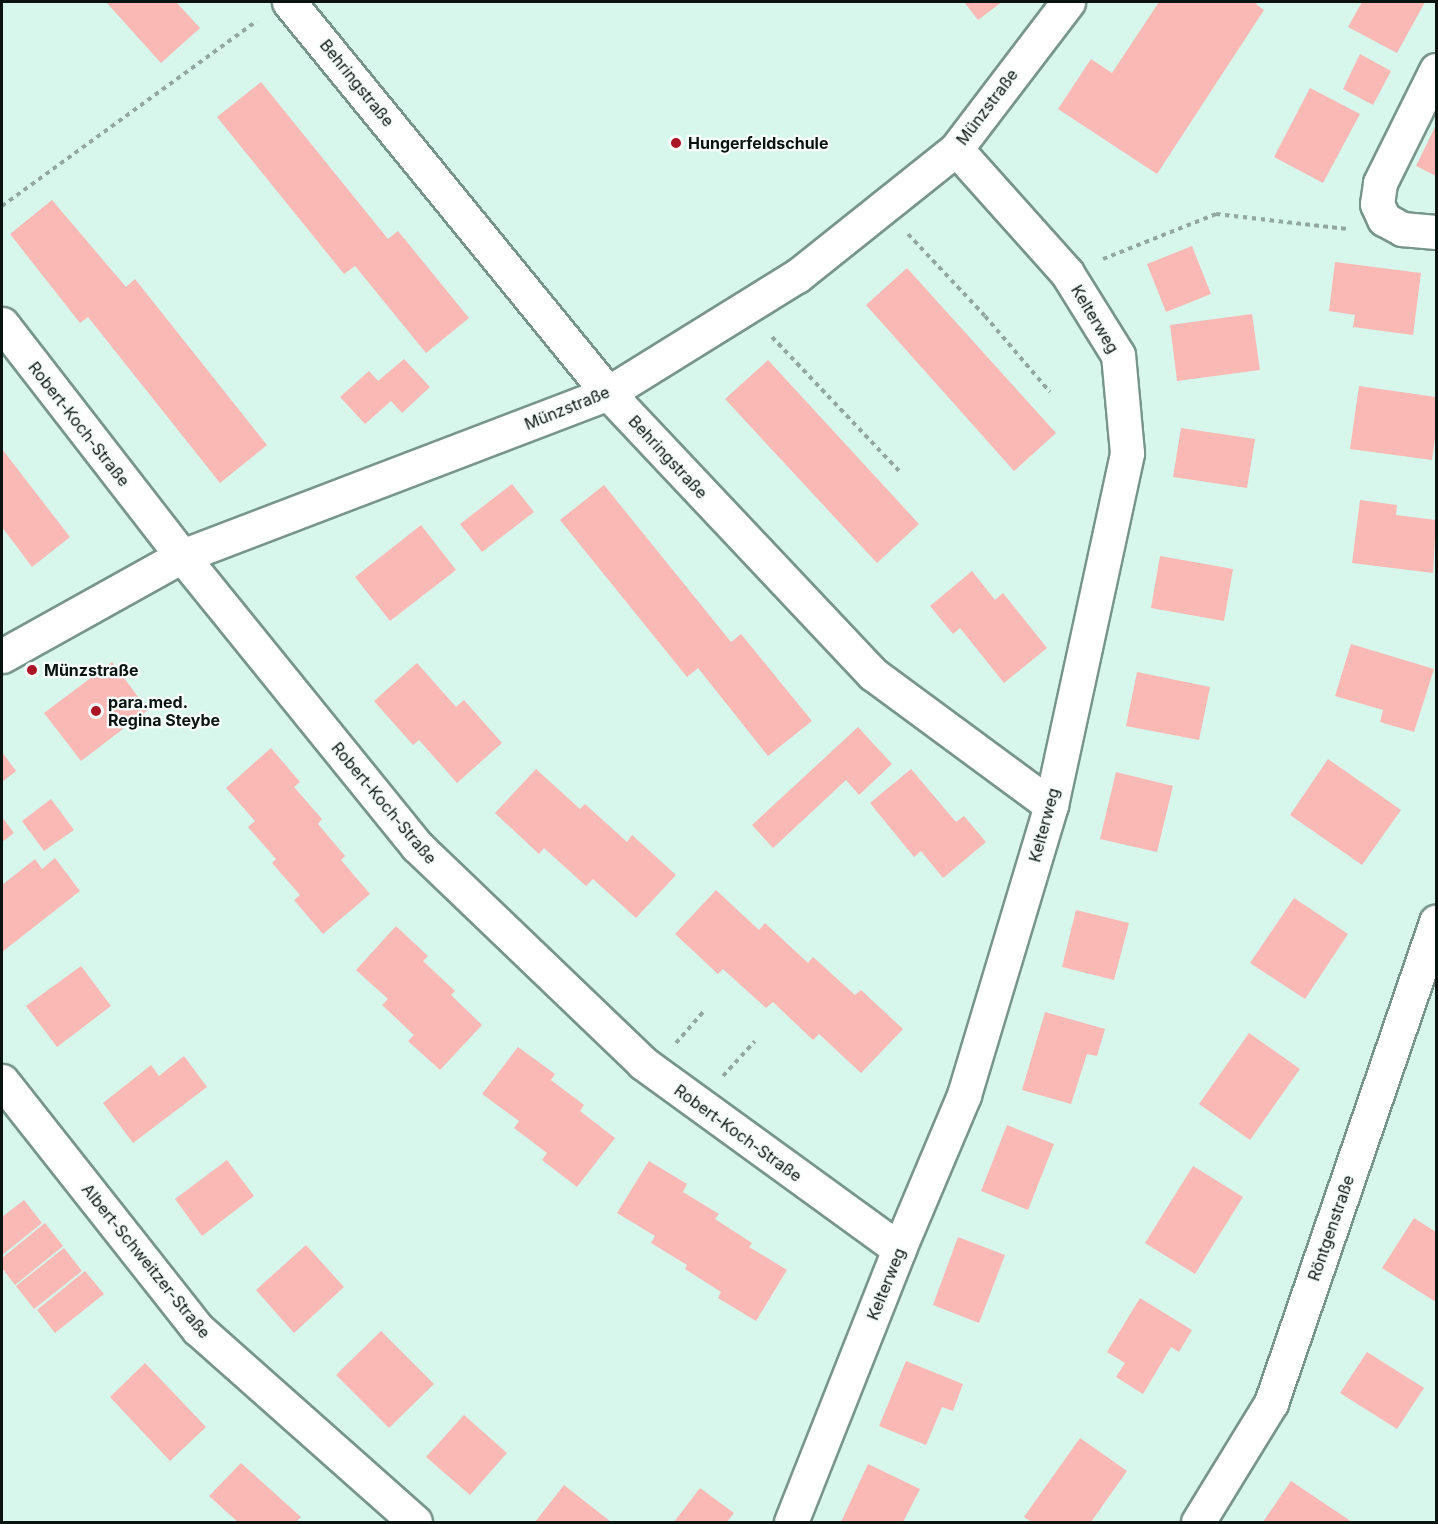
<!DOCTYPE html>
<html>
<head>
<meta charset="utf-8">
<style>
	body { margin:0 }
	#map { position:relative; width:1438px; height:1524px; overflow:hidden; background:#d8f7ec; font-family:Inter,sans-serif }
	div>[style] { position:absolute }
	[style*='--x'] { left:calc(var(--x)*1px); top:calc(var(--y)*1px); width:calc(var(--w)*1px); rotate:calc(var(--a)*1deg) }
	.building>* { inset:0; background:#fab9b5 }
	.path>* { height:4px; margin-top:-2px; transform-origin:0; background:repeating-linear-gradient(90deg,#91a8a0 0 4.5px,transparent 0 9px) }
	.roads { filter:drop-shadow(2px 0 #78958b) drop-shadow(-2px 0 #78958b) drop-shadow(0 2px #78958b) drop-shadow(0 -2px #78958b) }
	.minor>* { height:33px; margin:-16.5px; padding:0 16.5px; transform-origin:16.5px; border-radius:16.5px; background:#fff }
	.dots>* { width:16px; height:16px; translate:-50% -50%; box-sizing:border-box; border:3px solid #f7fdfb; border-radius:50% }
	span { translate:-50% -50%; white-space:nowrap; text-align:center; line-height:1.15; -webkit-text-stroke:4.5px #f7fdfb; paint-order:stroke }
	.street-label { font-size:16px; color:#091310 }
	.poi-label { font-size:16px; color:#091310; font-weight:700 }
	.left { translate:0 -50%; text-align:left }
	.frame { position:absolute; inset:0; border:3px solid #091310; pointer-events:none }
</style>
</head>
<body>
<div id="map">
	<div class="building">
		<div style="clip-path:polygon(106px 2px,176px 2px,200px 28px,161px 63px)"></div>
		<div style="clip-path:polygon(964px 2px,1002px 2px,978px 20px)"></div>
		<div style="clip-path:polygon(1159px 2px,1258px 2px,1256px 4px,1264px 10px,1157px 174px,1058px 109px,1091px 59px,1112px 73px)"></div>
		<div style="clip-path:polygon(1362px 2px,1425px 2px,1397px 53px,1348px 27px)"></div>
		<div style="clip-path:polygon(1360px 54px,1391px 71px,1373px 105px,1343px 89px)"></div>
		<div style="clip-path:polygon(261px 82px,388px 239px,398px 231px,469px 318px,426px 353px,355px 266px,344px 274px,217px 117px)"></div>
		<div style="clip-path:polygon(1310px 88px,1360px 114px,1323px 183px,1274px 157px)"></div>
		<div style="clip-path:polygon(1436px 125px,1436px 176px,1416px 166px)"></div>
		<div style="clip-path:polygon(52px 200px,126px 287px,135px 279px,267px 445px,220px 483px,88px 317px,80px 323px,10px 234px)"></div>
		<div style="clip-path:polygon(1192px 246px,1211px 294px,1166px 312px,1147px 264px)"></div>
		<div style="clip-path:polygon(1335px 262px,1421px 273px,1413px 335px,1353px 327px,1355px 315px,1329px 311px)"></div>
		<div style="clip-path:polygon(907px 268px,1056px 433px,1014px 471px,866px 305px)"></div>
		<div style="clip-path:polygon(1252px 314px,1260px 370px,1177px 381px,1170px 325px)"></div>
		<div style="clip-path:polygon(404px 359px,430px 387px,402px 413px,391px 401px,365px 424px,340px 397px,369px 371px,378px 381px)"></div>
		<div style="clip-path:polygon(768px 360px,919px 524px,877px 563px,725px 399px)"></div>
		<div style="clip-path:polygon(1359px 386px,1436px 397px,1436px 431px,1432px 460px,1350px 449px)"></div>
		<div style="clip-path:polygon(1181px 428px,1255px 439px,1247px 488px,1173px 477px)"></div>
		<div style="clip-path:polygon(2px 449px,70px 537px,32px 567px,2px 527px)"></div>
		<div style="clip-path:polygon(512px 484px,534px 512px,482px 552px,460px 524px)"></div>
		<div style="clip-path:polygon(604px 485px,731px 642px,741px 634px,812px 721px,768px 756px,698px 668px,687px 677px,560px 520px)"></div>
		<div style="clip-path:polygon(1360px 500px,1397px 505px,1396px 515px,1436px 520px,1433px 573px,1352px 563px)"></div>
		<div style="clip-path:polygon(421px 525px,456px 570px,390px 621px,355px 577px)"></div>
		<div style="clip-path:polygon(1160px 556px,1233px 569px,1224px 621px,1151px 608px)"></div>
		<div style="clip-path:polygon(972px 571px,995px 600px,1003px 593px,1047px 648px,1004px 683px,960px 628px,953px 634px,930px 606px)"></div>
		<div style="clip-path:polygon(1351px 644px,1434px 669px,1414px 732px,1380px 722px,1383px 710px,1335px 696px)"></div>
		<div style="clip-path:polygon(112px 662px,148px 710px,81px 761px,44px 713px)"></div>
		<div style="clip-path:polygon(417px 663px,456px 707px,464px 700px,502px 743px,457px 783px,419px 740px,413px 745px,374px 701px)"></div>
		<div style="clip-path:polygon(1137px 672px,1210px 687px,1199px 740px,1126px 726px)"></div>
		<div style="clip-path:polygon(858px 727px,892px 764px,859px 795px,846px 780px,773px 848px,752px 825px)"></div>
		<div style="clip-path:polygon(271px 748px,300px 782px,294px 787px,322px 819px,318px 824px,345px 856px,341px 860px,370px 894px,323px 934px,294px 900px,300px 895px,272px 863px,276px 859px,248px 827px,255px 821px,226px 788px)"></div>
		<div style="clip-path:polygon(2px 752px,16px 771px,2px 782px)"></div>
		<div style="clip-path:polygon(1328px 759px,1401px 810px,1362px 865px,1290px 815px)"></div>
		<div style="clip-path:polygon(536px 769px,580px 809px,585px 804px,627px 842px,632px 835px,676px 875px,636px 918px,593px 879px,586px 886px,544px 848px,539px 854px,495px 813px)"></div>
		<div style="clip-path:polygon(911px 769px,956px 822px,964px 816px,986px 842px,943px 878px,921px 851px,914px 857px,870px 803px)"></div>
		<div style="clip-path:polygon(1116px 772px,1173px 786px,1157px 852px,1100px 839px)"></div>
		<div style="clip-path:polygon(51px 799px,74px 830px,44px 851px,22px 821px)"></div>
		<div style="clip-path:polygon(2px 817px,14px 833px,2px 842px)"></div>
		<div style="clip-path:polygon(55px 858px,80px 891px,2px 952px,2px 885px,35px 859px,42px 869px)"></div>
		<div style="clip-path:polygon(716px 890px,759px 930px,765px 923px,808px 963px,813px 957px,855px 995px,861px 990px,903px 1029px,861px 1073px,819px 1034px,813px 1040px,773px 1002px,766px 1008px,723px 969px,718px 974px,675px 934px)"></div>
		<div style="clip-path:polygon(1294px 898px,1348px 934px,1305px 999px,1250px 963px)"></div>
		<div style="clip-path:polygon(1076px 910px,1129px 923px,1114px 980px,1062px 967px)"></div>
		<div style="clip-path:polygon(396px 926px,428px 956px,423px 961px,455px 991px,451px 995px,482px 1025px,440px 1070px,408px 1041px,414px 1035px,382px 1005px,388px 999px,356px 970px)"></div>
		<div style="clip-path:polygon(81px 966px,111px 1006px,57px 1047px,26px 1006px)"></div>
		<div style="clip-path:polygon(1045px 1012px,1105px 1029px,1097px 1056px,1087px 1054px,1071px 1104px,1022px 1090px)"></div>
		<div style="clip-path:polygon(1249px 1033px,1300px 1069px,1250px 1140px,1199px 1104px)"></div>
		<div style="clip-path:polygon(518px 1047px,555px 1074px,551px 1080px,584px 1105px,580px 1111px,615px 1138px,577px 1187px,542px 1160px,547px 1153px,514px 1128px,519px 1121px,482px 1094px)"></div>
		<div style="clip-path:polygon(184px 1056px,207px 1087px,133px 1143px,103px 1103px,151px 1065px,159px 1076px)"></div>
		<div style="clip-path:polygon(1007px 1125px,1054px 1144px,1028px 1210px,981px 1191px)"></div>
		<div style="clip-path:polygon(227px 1160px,254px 1196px,202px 1236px,175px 1199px)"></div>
		<div style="clip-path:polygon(649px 1161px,687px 1184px,683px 1192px,719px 1214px,715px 1219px,752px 1243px,749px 1247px,787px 1270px,756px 1321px,718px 1298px,721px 1292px,685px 1269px,687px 1265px,651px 1243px,655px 1236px,617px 1213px)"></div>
		<div style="clip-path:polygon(1193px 1166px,1243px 1197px,1195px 1274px,1145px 1243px)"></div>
		<div style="clip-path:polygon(24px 1200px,42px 1223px,2px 1255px,2px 1217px)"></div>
		<div style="clip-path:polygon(1414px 1218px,1436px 1232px,1436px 1302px,1382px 1268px)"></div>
		<div style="clip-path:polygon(45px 1223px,63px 1246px,15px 1285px,2px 1268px,2px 1258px)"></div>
		<div style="clip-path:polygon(958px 1237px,1005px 1255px,979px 1323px,933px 1305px)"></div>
		<div style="clip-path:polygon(306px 1245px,344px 1287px,294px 1333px,256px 1290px)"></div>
		<div style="clip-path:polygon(64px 1248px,82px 1271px,34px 1309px,16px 1286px)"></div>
		<div style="clip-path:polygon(85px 1271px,104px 1294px,55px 1333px,37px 1310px)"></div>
		<div style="clip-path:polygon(1140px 1298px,1192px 1330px,1179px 1352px,1171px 1347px,1143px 1394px,1116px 1377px,1125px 1363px,1107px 1352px)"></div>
		<div style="clip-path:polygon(381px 1331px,434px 1384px,389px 1428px,336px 1375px)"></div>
		<div style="clip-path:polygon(1367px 1352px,1424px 1388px,1397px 1429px,1340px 1393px)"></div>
		<div style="clip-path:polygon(906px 1361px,963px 1384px,953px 1411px,942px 1407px,926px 1445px,879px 1426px)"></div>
		<div style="clip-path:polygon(145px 1363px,206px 1427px,170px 1461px,110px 1397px)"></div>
		<div style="clip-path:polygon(464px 1415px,507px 1453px,470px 1495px,426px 1457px)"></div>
		<div style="clip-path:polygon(1080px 1438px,1127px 1471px,1091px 1522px,1032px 1522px,1024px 1517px)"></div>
		<div style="clip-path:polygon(241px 1463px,301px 1517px,296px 1522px,238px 1522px,209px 1496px)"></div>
		<div style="clip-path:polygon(868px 1464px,920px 1489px,903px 1522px,841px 1522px)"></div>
		<div style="clip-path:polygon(1291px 1481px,1352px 1522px,1263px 1522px)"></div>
		<div style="clip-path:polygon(564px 1485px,611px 1522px,535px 1522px)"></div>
		<div style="clip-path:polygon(700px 1488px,734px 1513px,727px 1522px,674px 1522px)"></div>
	</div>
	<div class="path">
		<div style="--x:2;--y:206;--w:315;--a:-36"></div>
		<div style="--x:908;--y:234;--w:112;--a:46.8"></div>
		<div style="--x:985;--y:316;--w:100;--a:49.5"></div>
		<div style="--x:1103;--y:259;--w:122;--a:-21.7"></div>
		<div style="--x:1216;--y:214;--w:132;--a:6.5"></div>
		<div style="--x:772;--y:337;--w:186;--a:46.5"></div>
		<div style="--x:676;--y:1043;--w:43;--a:-48.8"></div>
		<div style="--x:723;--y:1076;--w:47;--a:-47.6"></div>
	</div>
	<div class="roads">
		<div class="minor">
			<div style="--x:289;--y:2;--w:505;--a:50.79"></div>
			<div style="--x:608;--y:393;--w:386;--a:46.7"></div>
			<div style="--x:873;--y:674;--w:221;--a:36.4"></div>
			<div style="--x:1436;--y:70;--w:126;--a:116.4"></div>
			<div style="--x:1380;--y:183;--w:21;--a:98"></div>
			<div style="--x:1377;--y:204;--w:17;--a:65"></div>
			<div style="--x:1384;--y:219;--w:21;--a:29"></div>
			<div style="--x:1402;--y:229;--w:34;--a:5"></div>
			<div style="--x:2;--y:324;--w:294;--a:52.2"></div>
			<div style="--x:182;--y:556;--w:373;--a:51"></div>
			<div style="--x:417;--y:846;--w:313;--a:43.8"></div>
			<div style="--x:643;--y:1063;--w:316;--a:36"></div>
			<div style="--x:2;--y:656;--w:206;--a:-29.1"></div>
			<div style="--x:182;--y:556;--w:456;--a:-20.9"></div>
			<div style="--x:608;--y:393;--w:222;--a:-31.8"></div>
			<div style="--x:797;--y:276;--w:203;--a:-38.6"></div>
			<div style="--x:956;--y:149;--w:185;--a:-52.7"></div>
			<div style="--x:2;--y:1081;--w:316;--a:51.7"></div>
			<div style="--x:198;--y:1329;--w:290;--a:41.6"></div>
			<div style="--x:791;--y:1522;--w:294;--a:-68.4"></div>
			<div style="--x:899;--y:1249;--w:167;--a:-67.1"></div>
			<div style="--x:964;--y:1095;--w:303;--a:-73.3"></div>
			<div style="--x:1051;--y:805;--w:360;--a:-77.8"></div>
			<div style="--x:1127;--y:453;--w:98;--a:-95.2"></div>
			<div style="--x:1118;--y:355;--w:97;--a:-121.9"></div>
			<div style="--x:1067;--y:273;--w:166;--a:-131.8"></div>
			<div style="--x:1198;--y:1522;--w:140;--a:-58.5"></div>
			<div style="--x:1271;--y:1403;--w:509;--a:-71.07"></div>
		</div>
	</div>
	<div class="dots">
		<div style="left:676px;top:143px;background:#aa1425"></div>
		<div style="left:32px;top:670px;background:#aa1425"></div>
		<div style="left:96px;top:711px;background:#aa1425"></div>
	</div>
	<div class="street-label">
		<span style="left:357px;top:83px;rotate:51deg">Behringstraße</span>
		<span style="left:987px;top:107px;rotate:-53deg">Münzstraße</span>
		<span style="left:1095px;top:319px;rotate:59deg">Kelterweg</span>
		<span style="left:567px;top:408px;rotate:-22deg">Münzstraße</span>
		<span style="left:79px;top:424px;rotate:52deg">Robert-Koch-Straße</span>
		<span style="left:668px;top:457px;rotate:47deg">Behringstraße</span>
		<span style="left:384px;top:803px;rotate:50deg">Robert-Koch-Straße</span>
		<span style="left:1044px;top:825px;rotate:-75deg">Kelterweg</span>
		<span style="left:738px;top:1133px;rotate:36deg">Robert-Koch-Straße</span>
		<span style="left:1331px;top:1228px;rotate:-71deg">Röntgenstraße</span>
		<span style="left:146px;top:1261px;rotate:51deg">Albert-Schweitzer-Straße</span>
		<span style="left:886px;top:1284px;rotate:-68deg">Kelterweg</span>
	</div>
	<div class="poi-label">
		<span class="left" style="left:688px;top:143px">Hungerfeldschule</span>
		<span class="left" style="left:44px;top:670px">Münzstraße</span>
		<span class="left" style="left:108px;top:711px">para.med.<br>Regina Steybe</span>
	</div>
	<div class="frame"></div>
</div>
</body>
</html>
